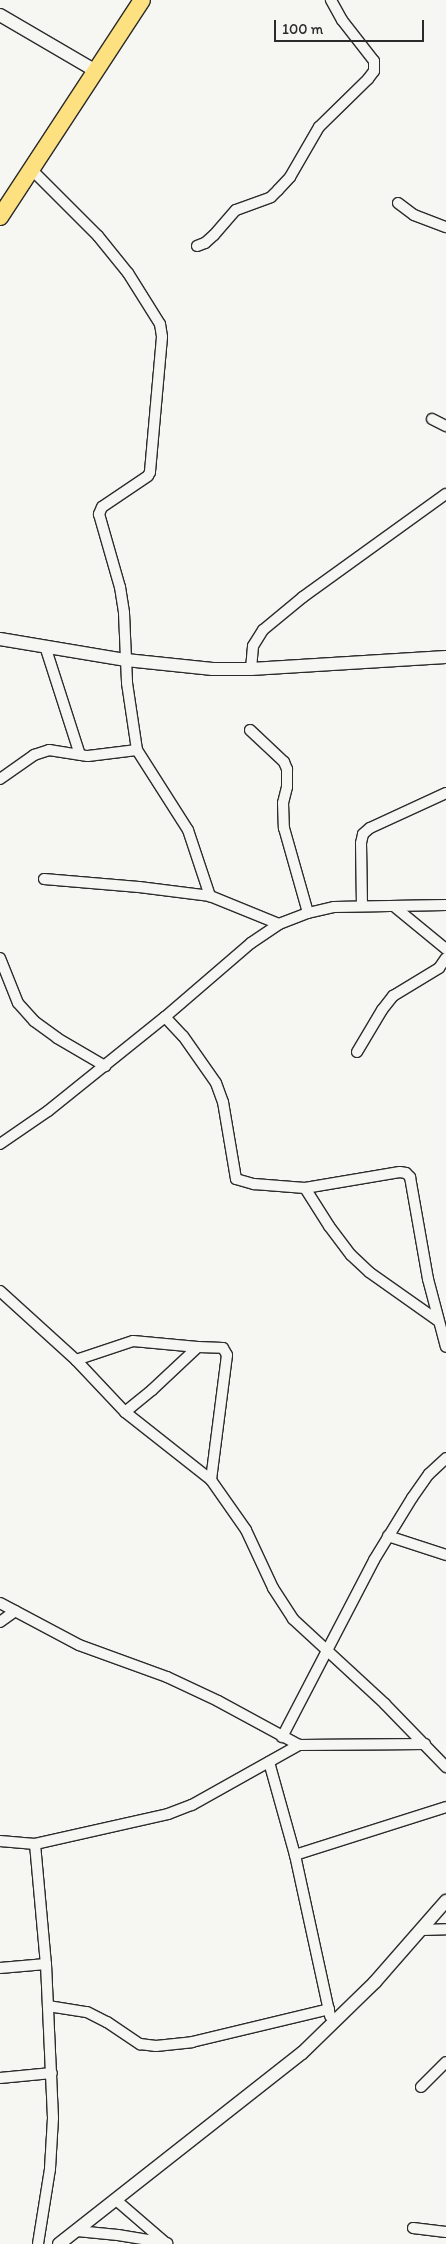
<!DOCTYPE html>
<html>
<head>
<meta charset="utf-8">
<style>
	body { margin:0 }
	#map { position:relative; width:446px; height:2244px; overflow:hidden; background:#f6f6f2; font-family:Itim,sans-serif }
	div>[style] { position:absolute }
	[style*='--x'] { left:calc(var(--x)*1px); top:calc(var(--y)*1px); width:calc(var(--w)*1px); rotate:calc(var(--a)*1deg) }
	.roads { filter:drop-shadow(1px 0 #2b2b2b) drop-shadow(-1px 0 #2b2b2b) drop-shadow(0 1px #2b2b2b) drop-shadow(0 -1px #2b2b2b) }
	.minor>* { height:10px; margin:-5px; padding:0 5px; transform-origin:5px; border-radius:5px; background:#f6f6f2 }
	.tertiary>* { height:12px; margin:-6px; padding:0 6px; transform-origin:6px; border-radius:6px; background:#f6f6f2 }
	.primary>* { height:16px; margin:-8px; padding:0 8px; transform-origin:8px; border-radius:8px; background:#fde080 }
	span { translate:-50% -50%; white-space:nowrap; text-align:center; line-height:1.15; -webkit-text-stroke:4px #f6f6f2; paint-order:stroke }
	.scale { position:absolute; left:274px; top:20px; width:150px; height:22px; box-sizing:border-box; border:2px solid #2b2b2b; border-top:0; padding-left:6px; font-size:15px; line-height:18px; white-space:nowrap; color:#2b2b2b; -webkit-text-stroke:4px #f6f6f2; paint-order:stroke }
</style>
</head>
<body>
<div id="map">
	<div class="roads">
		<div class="minor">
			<div style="--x:32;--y:170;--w:93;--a:45"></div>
			<div style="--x:98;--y:236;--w:48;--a:51"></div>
			<div style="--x:128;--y:273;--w:60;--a:57.9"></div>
			<div style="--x:160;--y:324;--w:13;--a:81"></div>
			<div style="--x:162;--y:337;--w:136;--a:95.1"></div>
			<div style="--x:150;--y:472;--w:4;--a:117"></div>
			<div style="--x:148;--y:476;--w:55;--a:146"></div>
			<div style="--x:102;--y:507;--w:8;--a:113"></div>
			<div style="--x:99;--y:514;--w:76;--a:74"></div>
			<div style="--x:120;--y:587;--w:26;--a:81"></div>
			<div style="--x:124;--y:613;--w:70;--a:87.5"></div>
			<div style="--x:127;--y:683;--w:68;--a:81.5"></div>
			<div style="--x:137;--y:750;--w:95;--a:57.5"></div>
			<div style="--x:188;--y:830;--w:70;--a:71.6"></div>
			<div style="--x:210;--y:896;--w:74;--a:22.1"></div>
			<div style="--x:398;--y:203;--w:20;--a:37"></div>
			<div style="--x:414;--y:215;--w:34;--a:21"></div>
			<div style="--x:197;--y:246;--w:9;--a:-21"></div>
			<div style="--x:205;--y:243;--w:12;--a:-42"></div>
			<div style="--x:214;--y:235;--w:33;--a:-49"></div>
			<div style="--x:236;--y:210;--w:37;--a:-20"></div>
			<div style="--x:271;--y:197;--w:10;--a:-45"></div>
			<div style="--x:278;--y:190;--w:18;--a:-47"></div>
			<div style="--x:290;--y:177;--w:58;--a:-59.9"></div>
			<div style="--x:319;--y:127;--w:69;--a:-44.4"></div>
			<div style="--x:368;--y:79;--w:10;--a:-53"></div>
			<div style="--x:374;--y:71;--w:10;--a:-90"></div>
			<div style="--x:374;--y:61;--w:52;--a:-128"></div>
			<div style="--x:342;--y:20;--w:23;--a:-119"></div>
			<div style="--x:432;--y:419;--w:16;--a:27"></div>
			<div style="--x:45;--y:646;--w:114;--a:72.2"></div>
			<div style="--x:251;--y:669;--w:23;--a:-85"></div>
			<div style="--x:253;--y:646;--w:19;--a:-58"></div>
			<div style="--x:263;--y:630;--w:52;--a:-39.5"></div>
			<div style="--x:303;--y:597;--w:176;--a:-35.8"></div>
			<div style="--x:250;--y:730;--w:47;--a:43.3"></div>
			<div style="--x:284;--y:762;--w:8;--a:67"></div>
			<div style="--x:287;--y:769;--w:18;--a:90"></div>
			<div style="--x:287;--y:787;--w:16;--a:104"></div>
			<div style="--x:283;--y:803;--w:25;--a:88"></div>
			<div style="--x:284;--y:828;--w:88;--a:74.2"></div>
			<div style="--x:0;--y:779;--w:42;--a:-35.2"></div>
			<div style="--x:34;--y:755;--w:16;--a:-18"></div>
			<div style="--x:49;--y:750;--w:39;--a:9"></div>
			<div style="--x:88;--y:756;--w:49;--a:-7"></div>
			<div style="--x:44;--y:879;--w:95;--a:4.8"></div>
			<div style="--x:139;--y:887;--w:72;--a:7.2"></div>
			<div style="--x:362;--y:906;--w:63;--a:-90.9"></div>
			<div style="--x:361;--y:843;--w:9;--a:-77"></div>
			<div style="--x:363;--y:834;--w:9;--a:-41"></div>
			<div style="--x:370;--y:828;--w:84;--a:-24.7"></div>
			<div style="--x:396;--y:908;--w:65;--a:39.4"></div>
			<div style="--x:0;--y:958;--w:48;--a:68.2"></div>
			<div style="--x:18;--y:1003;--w:24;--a:48"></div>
			<div style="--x:34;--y:1021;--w:29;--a:36"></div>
			<div style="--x:57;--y:1038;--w:56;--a:30.3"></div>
			<div style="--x:165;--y:1017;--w:26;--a:47"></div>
			<div style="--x:183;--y:1036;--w:57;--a:54.9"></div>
			<div style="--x:216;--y:1083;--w:20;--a:70"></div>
			<div style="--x:223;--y:1102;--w:78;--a:80.4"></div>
			<div style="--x:236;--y:1179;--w:19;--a:16"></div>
			<div style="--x:254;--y:1184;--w:51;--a:4.5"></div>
			<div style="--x:305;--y:1188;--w:96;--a:-9.6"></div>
			<div style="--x:400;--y:1172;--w:6;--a:9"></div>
			<div style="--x:406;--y:1173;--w:6;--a:45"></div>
			<div style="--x:410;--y:1177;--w:104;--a:80"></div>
			<div style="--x:428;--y:1279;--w:70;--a:75.2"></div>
			<div style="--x:357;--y:1052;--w:49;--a:-59.2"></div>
			<div style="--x:382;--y:1010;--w:18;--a:-52"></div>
			<div style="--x:393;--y:996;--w:54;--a:-31.3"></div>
			<div style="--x:439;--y:968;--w:12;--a:-55"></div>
			<div style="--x:0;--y:1144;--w:58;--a:-34.5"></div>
			<div style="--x:48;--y:1111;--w:150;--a:-38.8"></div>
			<div style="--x:165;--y:1017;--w:113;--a:-40.7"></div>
			<div style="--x:251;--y:943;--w:34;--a:-34"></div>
			<div style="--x:279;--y:924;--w:31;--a:-21"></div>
			<div style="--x:308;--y:913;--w:27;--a:-13"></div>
			<div style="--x:334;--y:907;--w:112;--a:-1"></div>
			<div style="--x:305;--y:1188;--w:45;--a:57.7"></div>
			<div style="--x:329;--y:1226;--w:36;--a:53"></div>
			<div style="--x:351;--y:1255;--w:25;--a:43"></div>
			<div style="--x:369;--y:1272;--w:83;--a:35.2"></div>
			<div style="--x:0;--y:1291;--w:103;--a:42.2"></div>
			<div style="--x:76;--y:1360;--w:71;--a:46.7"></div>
			<div style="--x:125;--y:1412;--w:110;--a:38.3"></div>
			<div style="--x:211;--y:1480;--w:61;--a:55"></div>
			<div style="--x:246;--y:1530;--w:64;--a:65"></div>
			<div style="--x:273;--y:1588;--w:37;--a:57"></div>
			<div style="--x:293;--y:1619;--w:125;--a:42.7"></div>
			<div style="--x:385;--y:1704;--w:88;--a:45.9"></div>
			<div style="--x:76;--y:1360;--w:60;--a:-18.4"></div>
			<div style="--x:133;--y:1341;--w:65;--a:5.3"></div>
			<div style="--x:125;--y:1412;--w:35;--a:-39"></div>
			<div style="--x:152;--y:1390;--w:63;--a:-43.1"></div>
			<div style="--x:198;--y:1347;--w:25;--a:2"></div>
			<div style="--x:223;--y:1348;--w:8;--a:60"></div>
			<div style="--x:227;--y:1355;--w:126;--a:97.3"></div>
			<div style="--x:388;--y:1536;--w:61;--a:18.1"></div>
			<div style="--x:0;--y:1603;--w:89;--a:28"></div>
			<div style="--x:79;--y:1645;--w:94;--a:20"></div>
			<div style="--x:167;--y:1677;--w:56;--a:25.2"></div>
			<div style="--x:218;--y:1701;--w:92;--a:28.5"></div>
			<div style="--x:299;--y:1745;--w:126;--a:-0.5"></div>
			<div style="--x:0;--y:1622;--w:19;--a:-36"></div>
			<div style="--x:282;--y:1737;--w:199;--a:-62.5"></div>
			<div style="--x:374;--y:1560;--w:73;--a:-58.5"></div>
			<div style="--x:412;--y:1498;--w:29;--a:-55"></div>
			<div style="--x:429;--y:1474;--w:23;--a:-43"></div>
			<div style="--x:269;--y:1762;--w:97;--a:74.4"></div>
			<div style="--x:295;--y:1855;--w:165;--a:77.7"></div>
			<div style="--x:0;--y:1841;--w:35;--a:5"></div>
			<div style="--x:35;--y:1844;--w:136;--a:-12.7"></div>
			<div style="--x:168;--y:1814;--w:26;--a:-21"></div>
			<div style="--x:192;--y:1805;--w:123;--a:-29.3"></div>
			<div style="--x:35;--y:1844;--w:121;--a:84.8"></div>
			<div style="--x:46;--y:1964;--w:154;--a:87.4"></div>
			<div style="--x:53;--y:2118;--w:51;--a:93.4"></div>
			<div style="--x:50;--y:2169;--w:76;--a:99.1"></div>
			<div style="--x:295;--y:1855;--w:158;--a:-17.6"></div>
			<div style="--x:422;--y:1930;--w:24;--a:-2"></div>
			<div style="--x:0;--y:1968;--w:46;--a:-5"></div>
			<div style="--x:48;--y:2006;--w:39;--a:9"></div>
			<div style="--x:87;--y:2012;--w:22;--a:27"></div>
			<div style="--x:107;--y:2022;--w:40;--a:34"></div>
			<div style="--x:140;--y:2044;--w:16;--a:7"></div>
			<div style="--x:156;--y:2046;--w:36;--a:-6"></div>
			<div style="--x:192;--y:2042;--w:141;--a:-13.5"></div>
			<div style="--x:0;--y:2078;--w:52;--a:-5.5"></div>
			<div style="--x:421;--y:2087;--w:35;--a:-45"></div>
			<div style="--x:116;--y:2200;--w:67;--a:40.8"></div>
			<div style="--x:413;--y:2228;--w:33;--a:7"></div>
			<div style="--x:77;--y:2231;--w:41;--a:5.6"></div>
			<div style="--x:118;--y:2235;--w:50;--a:9.3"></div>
		</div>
		<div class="tertiary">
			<div style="--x:0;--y:15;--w:111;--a:30.3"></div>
			<div style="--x:0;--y:639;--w:128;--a:9.5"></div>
			<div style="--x:126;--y:660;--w:87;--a:5.9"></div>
			<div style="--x:213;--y:669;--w:38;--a:0"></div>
			<div style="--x:251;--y:669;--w:195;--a:-3.5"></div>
			<div style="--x:59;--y:2244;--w:309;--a:-38.2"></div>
			<div style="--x:302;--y:2053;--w:102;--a:-44.2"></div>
			<div style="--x:375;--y:1982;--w:108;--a:-48.8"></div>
		</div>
		<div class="primary">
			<div style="--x:0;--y:217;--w:259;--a:-56.8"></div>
		</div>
	</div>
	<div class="scale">100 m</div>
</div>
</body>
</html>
